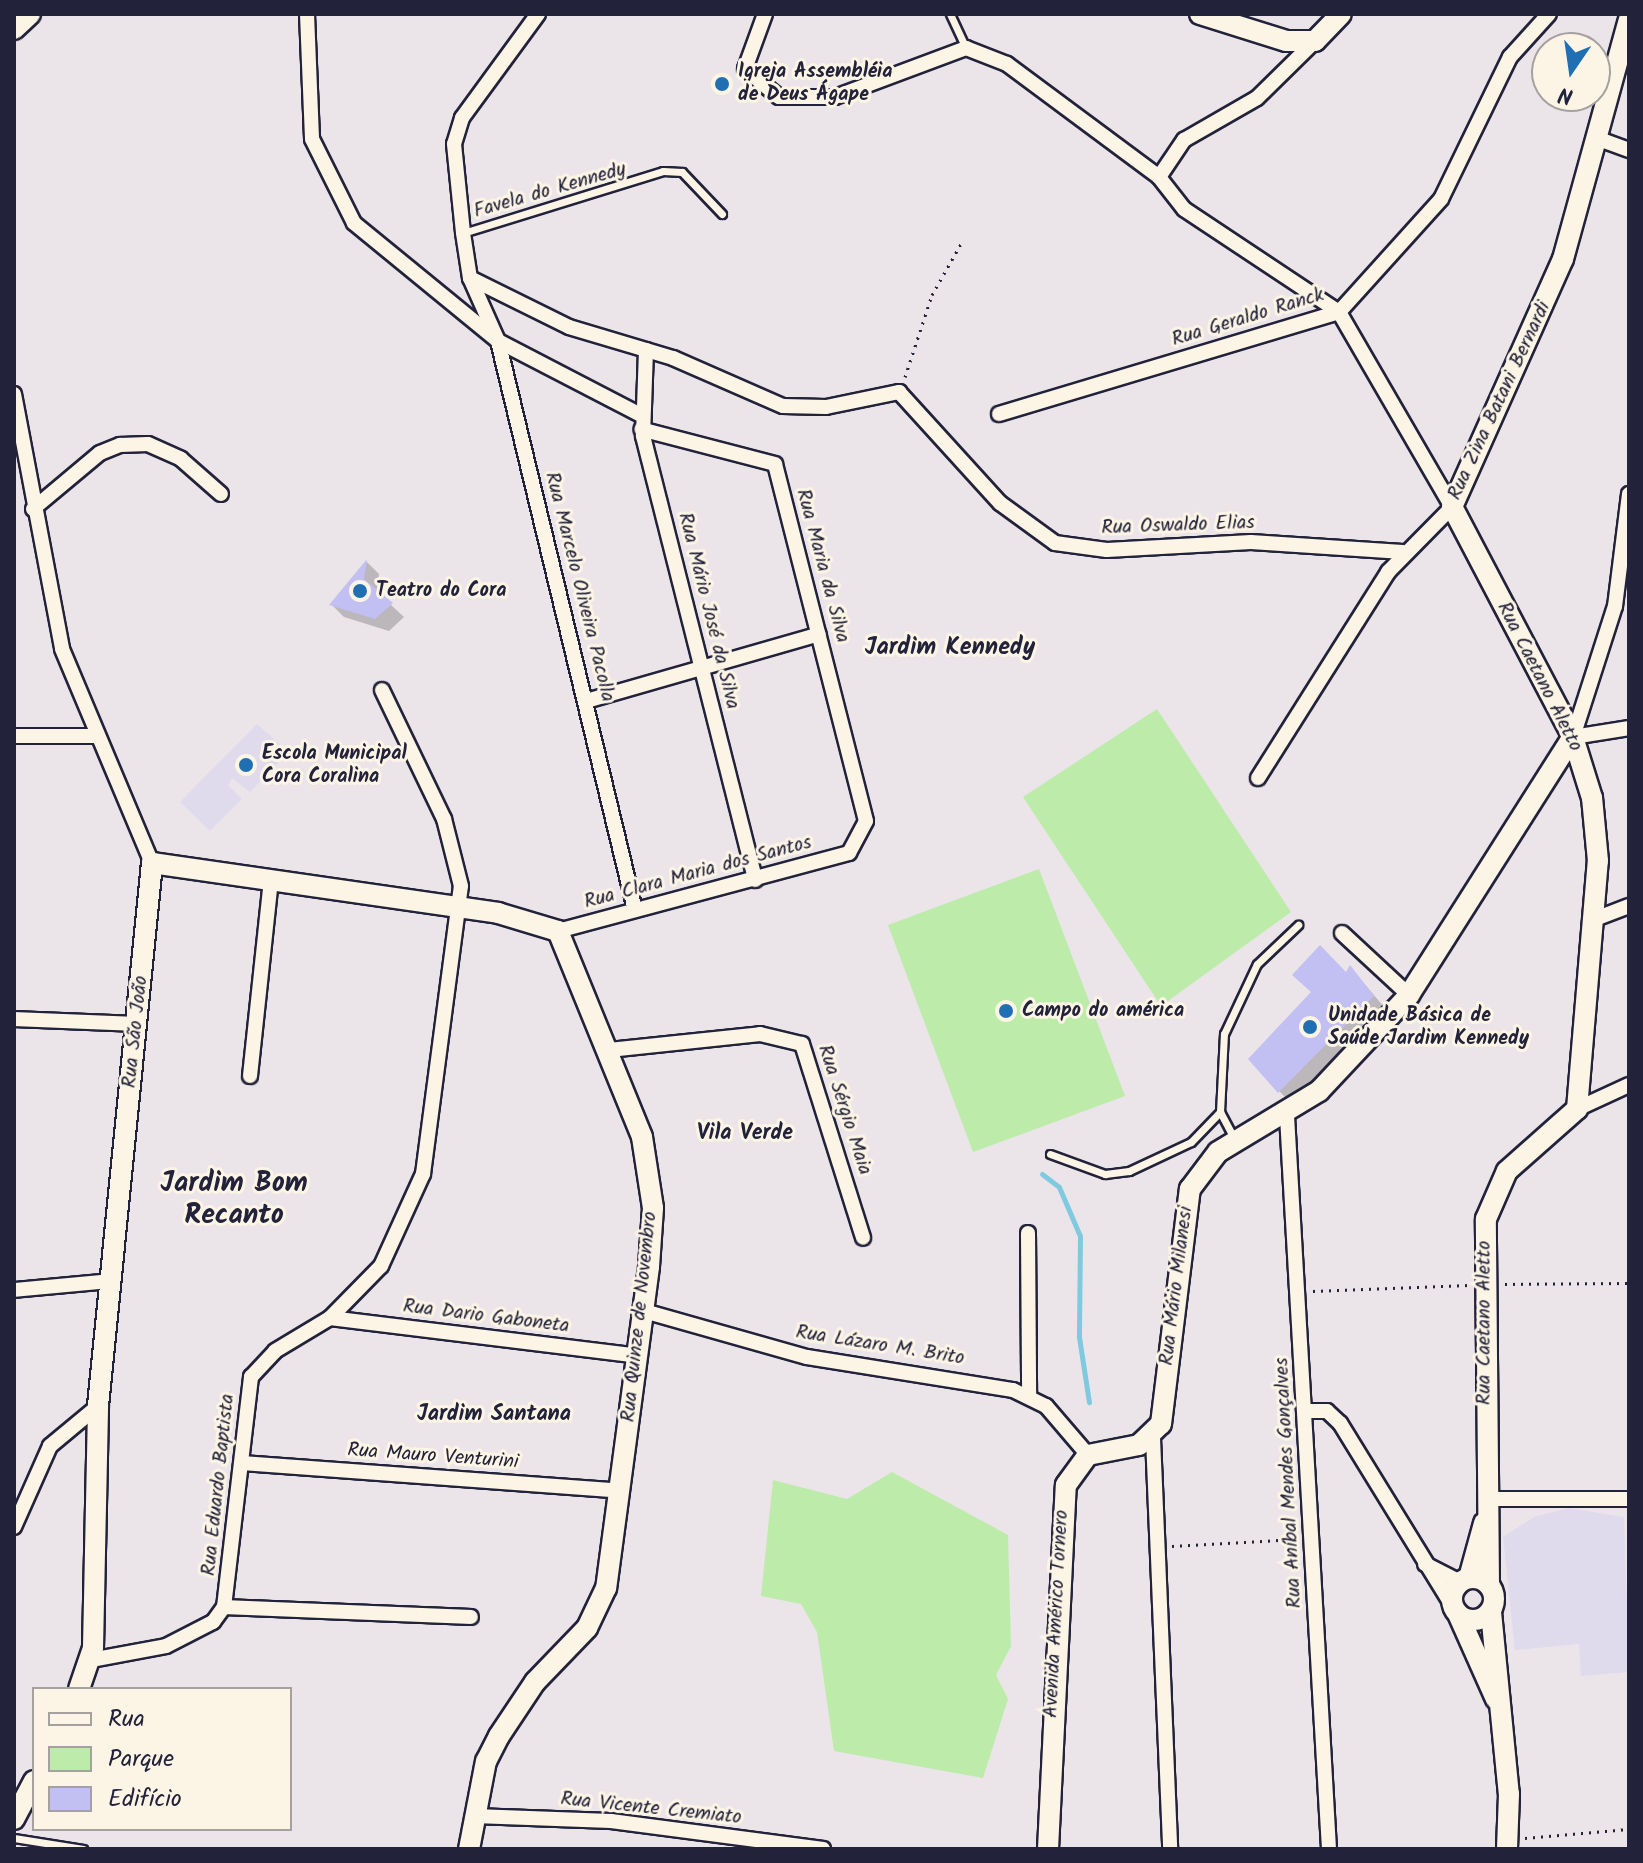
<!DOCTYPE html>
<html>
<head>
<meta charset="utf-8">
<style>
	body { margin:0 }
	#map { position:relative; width:1643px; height:1863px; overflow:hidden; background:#ebe5e9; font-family:Kalam,sans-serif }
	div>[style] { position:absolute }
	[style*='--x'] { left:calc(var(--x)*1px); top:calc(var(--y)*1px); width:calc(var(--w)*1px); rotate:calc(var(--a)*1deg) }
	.built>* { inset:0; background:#dfdaec }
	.green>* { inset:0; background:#bcebaa }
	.shadow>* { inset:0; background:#0003 }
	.stream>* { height:5px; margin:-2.5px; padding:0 2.5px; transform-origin:2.5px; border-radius:2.5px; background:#7fcadf }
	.building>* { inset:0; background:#c2bff2 }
	.path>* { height:3px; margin-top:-1.5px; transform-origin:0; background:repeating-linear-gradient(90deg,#22223b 0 2px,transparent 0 8px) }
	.roads { filter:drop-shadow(2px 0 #22223b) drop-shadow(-2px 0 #22223b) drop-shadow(0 2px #22223b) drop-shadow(0 -2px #22223b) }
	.lane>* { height:7px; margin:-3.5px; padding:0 3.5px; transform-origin:3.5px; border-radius:3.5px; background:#fcf5e5 }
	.street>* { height:14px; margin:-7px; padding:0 7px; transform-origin:7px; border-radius:7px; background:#fcf5e5 }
	.secondary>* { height:20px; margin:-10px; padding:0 10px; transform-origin:10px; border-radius:10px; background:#fcf5e5 }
	.secondary>.ring { margin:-10px; padding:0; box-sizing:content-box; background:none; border:20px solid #fcf5e5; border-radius:50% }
	.dots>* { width:22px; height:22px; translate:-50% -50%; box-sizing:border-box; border:4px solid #fcf5e5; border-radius:50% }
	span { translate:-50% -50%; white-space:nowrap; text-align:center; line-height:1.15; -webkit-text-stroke:6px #fcf5e5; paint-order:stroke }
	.poi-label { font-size:20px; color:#22223b; font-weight:700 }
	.left { translate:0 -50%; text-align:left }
	.street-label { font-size:20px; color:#22223b }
	.neighbourhood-label { font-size:22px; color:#22223b; font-weight:700 }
	.quarter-label { font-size:24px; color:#22223b; font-weight:700 }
	.district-label { font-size:28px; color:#22223b; font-weight:700 }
	.frame { position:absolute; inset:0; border:16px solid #22223b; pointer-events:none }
	.legend { position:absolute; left:32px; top:1687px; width:260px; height:144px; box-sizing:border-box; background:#fcf5e5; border:2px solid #a5a1a1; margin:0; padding:10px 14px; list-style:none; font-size:24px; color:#22223b }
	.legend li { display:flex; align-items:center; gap:16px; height:40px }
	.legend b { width:40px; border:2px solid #a5a1a1 }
	.north { position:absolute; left:1531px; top:32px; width:80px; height:80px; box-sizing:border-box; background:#fcf5e5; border:2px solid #a5a1a1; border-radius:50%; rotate:193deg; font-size:22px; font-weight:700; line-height:32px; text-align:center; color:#22223b }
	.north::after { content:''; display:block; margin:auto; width:28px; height:36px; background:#1f6fb2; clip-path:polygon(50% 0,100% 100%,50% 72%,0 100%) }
</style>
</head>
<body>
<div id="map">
	<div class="built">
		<div style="clip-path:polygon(257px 724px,288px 752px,250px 792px,232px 778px,228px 785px,242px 799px,210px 831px,180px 802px)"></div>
		<div style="clip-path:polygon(1569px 1508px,1624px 1517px,1629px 1672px,1581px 1676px,1579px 1644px,1515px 1650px,1503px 1537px,1534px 1517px)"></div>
	</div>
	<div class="green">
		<div style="clip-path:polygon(1157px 709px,1291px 912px,1161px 1006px,1023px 797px)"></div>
		<div style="clip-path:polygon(1039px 869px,1125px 1096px,973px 1152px,888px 925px)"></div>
		<div style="clip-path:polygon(892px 1472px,1008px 1535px,1011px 1646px,996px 1675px,1008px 1699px,983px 1778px,834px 1751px,817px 1632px,801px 1604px,761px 1596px,773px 1480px,847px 1499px)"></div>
	</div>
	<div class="shadow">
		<div style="clip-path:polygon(367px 562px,379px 574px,377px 592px,404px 617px,389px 631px,344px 617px,332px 605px)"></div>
		<div style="clip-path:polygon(1351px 968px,1390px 1014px,1296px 1108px,1279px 1091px)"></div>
	</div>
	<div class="stream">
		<div style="--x:1042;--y:1174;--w:21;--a:37"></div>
		<div style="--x:1059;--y:1187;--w:53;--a:66.8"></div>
		<div style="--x:1080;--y:1236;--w:101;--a:90.6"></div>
		<div style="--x:1079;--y:1337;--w:66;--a:81.3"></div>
	</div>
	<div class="building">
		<div style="clip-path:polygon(367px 559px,364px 579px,393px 603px,375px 619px,329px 605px)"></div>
		<div style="clip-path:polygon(1320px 945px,1346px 972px,1350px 965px,1374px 996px,1278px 1093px,1248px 1059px,1311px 992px,1292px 975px)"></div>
	</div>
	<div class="path">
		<div style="--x:905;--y:377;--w:86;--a:-71.8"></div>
		<div style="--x:932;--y:295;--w:61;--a:-60.5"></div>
		<div style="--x:1505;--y:1284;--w:124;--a:-0.5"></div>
		<div style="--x:1313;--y:1291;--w:156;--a:-2.2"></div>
		<div style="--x:1172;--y:1546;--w:124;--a:-3.2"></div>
		<div style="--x:1525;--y:1838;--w:104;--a:-4.9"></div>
	</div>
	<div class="roads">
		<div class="lane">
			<div style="--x:950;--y:14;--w:38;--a:65"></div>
			<div style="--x:463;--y:233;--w:209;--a:-17.2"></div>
			<div style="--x:663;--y:171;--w:19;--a:3"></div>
			<div style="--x:682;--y:172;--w:58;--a:46.4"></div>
			<div style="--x:1235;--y:1140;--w:32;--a:-118"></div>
			<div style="--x:1220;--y:1112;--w:78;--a:-87.1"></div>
			<div style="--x:1224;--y:1034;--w:77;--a:-64.8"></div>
			<div style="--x:1257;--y:964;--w:57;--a:-43.6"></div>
			<div style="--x:1050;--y:1154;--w:59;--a:20"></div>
			<div style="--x:1105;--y:1174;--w:24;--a:-7"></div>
			<div style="--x:1129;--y:1171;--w:68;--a:-25.1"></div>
			<div style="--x:1191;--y:1142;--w:42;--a:-46"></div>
			<div style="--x:14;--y:1838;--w:70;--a:9.1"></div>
		</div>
		<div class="street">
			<div style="--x:307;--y:14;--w:125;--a:87.7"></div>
			<div style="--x:312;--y:139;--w:94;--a:63.4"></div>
			<div style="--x:354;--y:223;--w:186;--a:39.3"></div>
			<div style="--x:498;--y:341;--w:159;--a:27.4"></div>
			<div style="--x:538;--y:14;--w:129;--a:126.2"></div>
			<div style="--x:462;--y:118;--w:27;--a:107"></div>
			<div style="--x:454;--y:144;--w:89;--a:84.2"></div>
			<div style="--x:463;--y:233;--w:46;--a:81.2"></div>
			<div style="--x:470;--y:278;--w:69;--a:66"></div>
			<div style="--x:498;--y:341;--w:585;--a:76.46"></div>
			<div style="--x:765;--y:14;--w:59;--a:110"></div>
			<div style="--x:745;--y:69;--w:44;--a:39.5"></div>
			<div style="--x:779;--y:97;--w:56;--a:0"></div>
			<div style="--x:835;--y:97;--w:140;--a:-20.5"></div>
			<div style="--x:966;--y:48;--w:44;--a:21.3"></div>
			<div style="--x:1007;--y:64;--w:189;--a:36.6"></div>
			<div style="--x:1599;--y:139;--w:32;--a:20"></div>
			<div style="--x:470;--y:278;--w:110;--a:26.3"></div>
			<div style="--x:569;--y:327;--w:109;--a:16.6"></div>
			<div style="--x:673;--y:358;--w:120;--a:23.6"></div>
			<div style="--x:783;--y:406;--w:43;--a:1.3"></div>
			<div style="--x:826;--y:407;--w:75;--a:-11.6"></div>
			<div style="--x:899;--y:392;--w:150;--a:47.7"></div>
			<div style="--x:1000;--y:503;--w:68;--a:36"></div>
			<div style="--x:1055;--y:543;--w:52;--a:7.7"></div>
			<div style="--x:1107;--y:550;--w:144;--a:-3.2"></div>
			<div style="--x:1251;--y:542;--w:152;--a:3.8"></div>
			<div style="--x:646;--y:350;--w:86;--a:92"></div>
			<div style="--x:643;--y:436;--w:458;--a:75.8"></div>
			<div style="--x:14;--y:394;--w:259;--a:79.3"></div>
			<div style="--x:62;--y:649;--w:232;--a:67.2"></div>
			<div style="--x:999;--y:414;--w:355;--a:-16.7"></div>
			<div style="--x:1339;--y:312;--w:152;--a:-47.9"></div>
			<div style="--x:1441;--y:199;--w:158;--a:-64.1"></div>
			<div style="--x:1510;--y:57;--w:58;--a:-47.8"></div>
			<div style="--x:1629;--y:494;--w:113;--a:97.1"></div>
			<div style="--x:1615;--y:606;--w:138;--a:107.8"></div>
			<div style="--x:1573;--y:737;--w:57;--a:-9.1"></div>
			<div style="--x:33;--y:509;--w:87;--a:-39.9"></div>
			<div style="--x:100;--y:453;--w:22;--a:-22"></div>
			<div style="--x:120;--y:445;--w:28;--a:-2"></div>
			<div style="--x:148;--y:444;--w:36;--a:24"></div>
			<div style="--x:181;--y:459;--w:53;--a:41.2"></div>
			<div style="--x:586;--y:701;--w:242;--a:-16"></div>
			<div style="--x:14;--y:736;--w:83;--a:0"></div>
			<div style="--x:1258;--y:778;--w:244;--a:-57.7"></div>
			<div style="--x:1388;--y:572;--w:91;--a:-45.4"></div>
			<div style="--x:1452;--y:507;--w:225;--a:-120.1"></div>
			<div style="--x:1339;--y:312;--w:186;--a:-146.4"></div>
			<div style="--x:1184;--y:209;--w:41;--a:-128"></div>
			<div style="--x:1159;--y:177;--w:45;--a:-56"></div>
			<div style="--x:1184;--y:140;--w:84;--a:-29.9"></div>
			<div style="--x:1257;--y:98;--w:81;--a:-44.5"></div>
			<div style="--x:1595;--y:919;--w:36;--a:-21"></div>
			<div style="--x:558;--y:931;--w:301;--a:-15"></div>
			<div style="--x:849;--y:853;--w:36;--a:-62"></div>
			<div style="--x:866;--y:821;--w:368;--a:-104.3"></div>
			<div style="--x:775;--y:464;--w:138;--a:-165.4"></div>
			<div style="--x:1342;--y:933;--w:91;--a:42.8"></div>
			<div style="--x:14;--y:1019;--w:123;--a:2.3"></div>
			<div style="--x:609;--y:1050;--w:152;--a:-6"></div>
			<div style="--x:760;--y:1034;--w:43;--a:13.4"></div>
			<div style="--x:802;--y:1044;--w:203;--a:72.5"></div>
			<div style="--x:250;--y:1076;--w:199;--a:-83.9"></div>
			<div style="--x:1577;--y:1109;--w:57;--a:-24.8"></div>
			<div style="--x:1287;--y:1116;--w:734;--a:86.72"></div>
			<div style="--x:1028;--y:1233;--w:163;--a:89.6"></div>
			<div style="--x:14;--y:1290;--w:97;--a:-5.3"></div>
			<div style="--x:644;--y:1311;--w:169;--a:15.8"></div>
			<div style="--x:807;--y:1357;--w:209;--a:9.1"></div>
			<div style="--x:1013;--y:1390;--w:37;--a:26"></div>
			<div style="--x:1046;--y:1406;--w:65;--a:49.4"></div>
			<div style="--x:330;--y:1318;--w:310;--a:7"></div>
			<div style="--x:1306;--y:1411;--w:21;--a:0"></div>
			<div style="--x:1327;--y:1411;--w:18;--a:43"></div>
			<div style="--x:1340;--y:1423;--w:216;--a:58.4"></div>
			<div style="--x:1153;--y:1438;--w:411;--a:87.6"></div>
			<div style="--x:242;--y:1463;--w:380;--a:4.2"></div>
			<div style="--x:1487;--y:1499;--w:142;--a:0"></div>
			<div style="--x:14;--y:1527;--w:89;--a:-66"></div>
			<div style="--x:50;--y:1446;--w:62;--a:-39.8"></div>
			<div style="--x:1425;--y:1564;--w:39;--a:27"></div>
			<div style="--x:224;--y:1607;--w:247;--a:2.3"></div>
			<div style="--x:91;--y:1660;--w:76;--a:-10.6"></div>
			<div style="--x:166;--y:1646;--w:53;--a:-27.1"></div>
			<div style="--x:213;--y:1622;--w:19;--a:-54"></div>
			<div style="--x:224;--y:1607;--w:232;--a:-83.3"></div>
			<div style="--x:251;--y:1377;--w:35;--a:-47"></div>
			<div style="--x:275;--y:1351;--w:64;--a:-31"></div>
			<div style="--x:330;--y:1318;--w:73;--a:-45.6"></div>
			<div style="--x:381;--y:1266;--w:101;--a:-65.5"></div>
			<div style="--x:423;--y:1174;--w:290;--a:-82.5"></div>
			<div style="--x:461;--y:886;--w:69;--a:-104.2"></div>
			<div style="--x:444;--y:819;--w:143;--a:-115.7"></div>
			<div style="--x:474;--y:1816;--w:137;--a:2.1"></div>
			<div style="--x:611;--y:1821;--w:214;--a:7.5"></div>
		</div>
		<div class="secondary">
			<div style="--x:1200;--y:14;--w:90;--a:17.4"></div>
			<div style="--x:1286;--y:41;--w:29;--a:0"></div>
			<div style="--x:1315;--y:41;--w:37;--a:-46"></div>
			<div style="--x:14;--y:29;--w:22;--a:-43"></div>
			<div class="ring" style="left:1452px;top:1578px;width:22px;height:22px"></div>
			<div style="--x:1469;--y:1578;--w:57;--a:-74.7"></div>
			<div style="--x:1489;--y:1585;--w:366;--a:-90.5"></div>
			<div style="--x:1486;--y:1219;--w:52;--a:-66.4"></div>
			<div style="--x:1507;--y:1171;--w:94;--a:-41.5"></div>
			<div style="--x:1577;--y:1109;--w:249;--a:-85.2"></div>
			<div style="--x:1598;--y:861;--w:63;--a:-95.4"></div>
			<div style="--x:1592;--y:798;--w:64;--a:-107.3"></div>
			<div style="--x:1573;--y:737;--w:260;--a:-117.7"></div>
			<div style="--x:1452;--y:507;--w:272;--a:-65.9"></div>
			<div style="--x:1563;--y:259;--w:248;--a:-74.6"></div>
			<div style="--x:1491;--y:1612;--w:183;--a:84.4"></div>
			<div style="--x:1509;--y:1794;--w:55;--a:92.1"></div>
			<div style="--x:1459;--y:1616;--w:91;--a:66"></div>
			<div style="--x:79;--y:1689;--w:43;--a:-71.1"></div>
			<div style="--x:93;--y:1648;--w:242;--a:-88.8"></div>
			<div style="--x:98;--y:1406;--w:546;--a:-84.32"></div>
			<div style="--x:152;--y:863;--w:350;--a:8.2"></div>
			<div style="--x:498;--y:913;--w:63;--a:16.7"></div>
			<div style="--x:558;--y:931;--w:222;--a:67.8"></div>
			<div style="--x:642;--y:1137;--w:72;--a:81.2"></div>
			<div style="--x:653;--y:1208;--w:59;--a:93.9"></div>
			<div style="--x:649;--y:1267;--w:324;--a:97.6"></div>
			<div style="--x:606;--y:1588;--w:44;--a:115.4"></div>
			<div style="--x:587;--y:1628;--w:75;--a:133.9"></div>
			<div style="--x:535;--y:1682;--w:65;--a:123.7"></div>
			<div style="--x:499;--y:1736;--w:28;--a:117"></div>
			<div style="--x:486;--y:1761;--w:90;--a:100.9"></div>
			<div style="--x:14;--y:1819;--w:43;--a:-62.2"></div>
			<div style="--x:1048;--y:1849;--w:364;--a:-87.2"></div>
			<div style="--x:1066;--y:1485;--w:37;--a:-54"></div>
			<div style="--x:1088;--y:1455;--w:52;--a:-11.1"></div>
			<div style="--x:1139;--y:1445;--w:30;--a:-44"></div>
			<div style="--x:1161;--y:1424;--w:237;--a:-83"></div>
			<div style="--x:1190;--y:1189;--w:46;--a:-52.9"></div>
			<div style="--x:1218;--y:1152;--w:118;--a:-31.1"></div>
			<div style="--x:1319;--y:1091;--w:132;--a:-46.8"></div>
			<div style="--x:1409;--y:995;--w:306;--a:-57.6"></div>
		</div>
	</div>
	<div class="dots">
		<div style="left:722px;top:84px;background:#1f6fb2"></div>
		<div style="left:360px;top:591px;background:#1f6fb2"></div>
		<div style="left:246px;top:765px;background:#1f6fb2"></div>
		<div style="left:1006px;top:1011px;background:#1f6fb2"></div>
		<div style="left:1310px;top:1027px;background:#1f6fb2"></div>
	</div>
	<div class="poi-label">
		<span class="left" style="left:738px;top:84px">Igreja Assembléia<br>de Deus Ágape</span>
		<span class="left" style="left:376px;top:591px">Teatro do Cora</span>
		<span class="left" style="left:262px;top:766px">Escola Municipal<br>Cora Coralina</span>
		<span class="left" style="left:1022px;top:1011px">Campo do américa</span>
		<span class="left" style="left:1328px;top:1028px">Unidade Básica de<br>Saúde Jardim Kennedy</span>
	</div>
	<div class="street-label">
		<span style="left:550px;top:191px;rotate:-16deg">Favela do Kennedy</span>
		<span style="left:1248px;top:318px;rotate:-17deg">Rua Geraldo Ranck</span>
		<span style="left:1500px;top:401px;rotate:-65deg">Rua Zina Batani Bernardi</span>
		<span style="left:1178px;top:526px;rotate:-2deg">Rua Oswaldo Elias</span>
		<span style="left:822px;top:566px;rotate:75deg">Rua Maria da Silva</span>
		<span style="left:579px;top:587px;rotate:76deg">Rua Marcelo Oliveira Pacolla</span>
		<span style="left:708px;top:611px;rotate:76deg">Rua Mário José da Silva</span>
		<span style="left:1539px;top:677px;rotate:63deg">Rua Caetano Aletto</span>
		<span style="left:698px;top:873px;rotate:-15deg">Rua Clara Maria dos Santos</span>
		<span style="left:136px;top:1032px;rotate:-84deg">Rua São João</span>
		<span style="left:844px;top:1110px;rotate:72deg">Rua Sérgio Maia</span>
		<span style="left:1177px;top:1286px;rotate:-83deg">Rua Mário Milanesi</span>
		<span style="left:486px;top:1317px;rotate:7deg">Rua Dario Gaboneta</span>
		<span style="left:640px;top:1317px;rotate:-84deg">Rua Quinze de Novembro</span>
		<span style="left:1485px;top:1323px;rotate:-90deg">Rua Caetano Aletto</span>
		<span style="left:880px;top:1346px;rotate:9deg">Rua Lázaro M. Brito</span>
		<span style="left:433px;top:1457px;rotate:4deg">Rua Mauro Venturini</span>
		<span style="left:1289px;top:1483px;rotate:-93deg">Rua Aníbal Mendes Gonçalves</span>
		<span style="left:219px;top:1485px;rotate:-84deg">Rua Eduardo Baptista</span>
		<span style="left:1057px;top:1614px;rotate:-87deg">Avenida Américo Tornero</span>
		<span style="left:651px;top:1809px;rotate:6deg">Rua Vicente Cremiato</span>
	</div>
	<div class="neighbourhood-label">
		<span style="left:745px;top:1134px">Vila Verde</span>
		<span style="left:494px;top:1415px">Jardim Santana</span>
	</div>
	<div class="quarter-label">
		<span style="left:950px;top:648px">Jardim Kennedy</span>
	</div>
	<div class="district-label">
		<span style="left:234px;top:1200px">Jardim Bom<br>Recanto</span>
	</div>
	<div class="frame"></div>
	<ul class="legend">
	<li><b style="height:10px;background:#fcf5e5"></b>Rua</li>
	<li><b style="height:22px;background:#bcebaa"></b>Parque</li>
	<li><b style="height:22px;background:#c2bff2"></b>Edifício</li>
	</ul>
	<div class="north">N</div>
</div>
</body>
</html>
